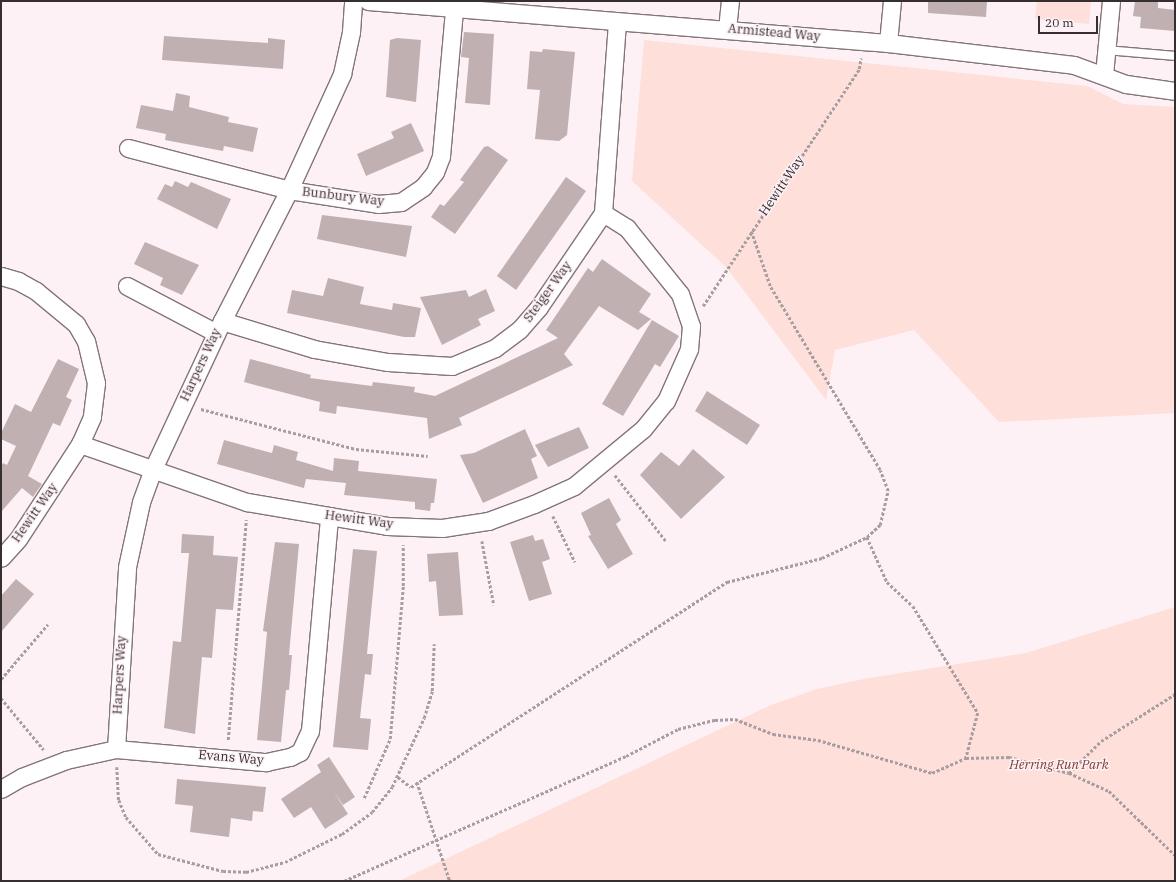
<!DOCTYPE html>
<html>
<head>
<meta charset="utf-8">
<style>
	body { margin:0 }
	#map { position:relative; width:1176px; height:882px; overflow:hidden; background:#fdf1f6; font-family:"IBM Plex Serif",serif }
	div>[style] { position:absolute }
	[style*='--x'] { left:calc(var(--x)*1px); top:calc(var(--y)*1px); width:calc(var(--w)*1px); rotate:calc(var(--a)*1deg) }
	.green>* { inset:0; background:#fedfd9 }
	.building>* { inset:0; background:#c0b0b1 }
	.path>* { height:2.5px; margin-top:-1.25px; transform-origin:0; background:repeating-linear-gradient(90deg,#a89ea2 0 3px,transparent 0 5px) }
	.roads { filter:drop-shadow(1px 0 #83757a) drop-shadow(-1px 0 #83757a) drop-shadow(0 1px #83757a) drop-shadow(0 -1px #83757a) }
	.lane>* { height:8px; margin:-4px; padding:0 4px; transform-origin:4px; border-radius:4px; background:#fff }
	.street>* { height:17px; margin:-8.5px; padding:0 8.5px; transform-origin:8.5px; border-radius:8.5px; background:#fff }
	span { translate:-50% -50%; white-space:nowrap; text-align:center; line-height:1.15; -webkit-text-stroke:3px #fdf1f6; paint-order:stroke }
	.street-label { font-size:13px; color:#352f32 }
	.park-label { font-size:13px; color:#803b2e; font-style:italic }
	.frame { position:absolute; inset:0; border:2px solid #352f32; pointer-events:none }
	.scale { position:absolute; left:1038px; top:16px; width:60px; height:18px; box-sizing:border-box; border:2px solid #352f32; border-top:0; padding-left:5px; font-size:12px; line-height:14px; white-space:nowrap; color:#352f32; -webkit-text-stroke:3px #fdf1f6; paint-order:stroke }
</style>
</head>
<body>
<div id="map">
	<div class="green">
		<div style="clip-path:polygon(1037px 1px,1091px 1px,1089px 24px,1035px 19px)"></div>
		<div style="clip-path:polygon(644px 40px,1087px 86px,1123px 104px,1175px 107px,1175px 413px,999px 422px,914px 330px,835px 350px,826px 400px,726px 267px,632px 181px)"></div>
		<div style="clip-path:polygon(1175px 607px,1175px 881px,399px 881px,771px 705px,817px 689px,864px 679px,1026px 653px)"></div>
	</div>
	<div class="building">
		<div style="clip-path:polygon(928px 1px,987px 1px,986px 17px,928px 13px)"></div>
		<div style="clip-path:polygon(1135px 1px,1158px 1px,1158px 8px,1175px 10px,1175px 31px,1140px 28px,1141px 17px,1133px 16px)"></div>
		<div style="clip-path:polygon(464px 32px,494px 34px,490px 105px,465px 103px,469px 58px,461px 57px)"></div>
		<div style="clip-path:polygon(164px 36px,268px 43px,268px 38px,285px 40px,283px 69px,162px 60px)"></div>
		<div style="clip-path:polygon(397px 38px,421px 40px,416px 102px,386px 97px,390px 40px)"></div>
		<div style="clip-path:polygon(543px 49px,575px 52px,567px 135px,559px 141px,535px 139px,540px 90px,527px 89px,530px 51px,542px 52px)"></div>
		<div style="clip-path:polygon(176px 93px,190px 96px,189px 107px,229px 117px,228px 122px,258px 128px,253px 152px,224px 146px,223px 151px,165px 140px,166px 134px,136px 128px,141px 105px,173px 111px)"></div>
		<div style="clip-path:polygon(411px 123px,424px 151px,366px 176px,357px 154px,394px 138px,391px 132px)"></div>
		<div style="clip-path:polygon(488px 146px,508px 160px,455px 234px,431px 217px,440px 204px,444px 206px,464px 182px,460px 180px,484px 147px)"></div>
		<div style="clip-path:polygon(566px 177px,586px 191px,516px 290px,497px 276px)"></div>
		<div style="clip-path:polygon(175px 181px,188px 187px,191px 182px,231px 199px,217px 229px,157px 199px,165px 184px,172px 187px)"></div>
		<div style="clip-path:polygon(322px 215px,412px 226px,406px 257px,317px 239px)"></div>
		<div style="clip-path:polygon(145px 242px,199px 265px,182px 295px,160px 285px,163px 278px,134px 264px)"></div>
		<div style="clip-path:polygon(602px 259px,651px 294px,639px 312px,651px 319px,638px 330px,599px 306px,564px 354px,573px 365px,459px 418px,462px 425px,429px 439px,427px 418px,337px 406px,336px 414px,319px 411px,320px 402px,244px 382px,250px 359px,311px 375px,310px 378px,372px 386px,373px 382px,415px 387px,414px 392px,435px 396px,558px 338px,546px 330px,588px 268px,593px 272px)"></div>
		<div style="clip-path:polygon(328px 278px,364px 287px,360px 304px,392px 310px,393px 303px,421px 308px,415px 337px,404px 337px,287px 313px,292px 290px,323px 296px)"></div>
		<div style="clip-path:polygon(486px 289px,495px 311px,478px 319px,481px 325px,442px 345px,420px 297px,466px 290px,469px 297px)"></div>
		<div style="clip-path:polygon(652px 320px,679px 336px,660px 367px,655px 364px,623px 416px,602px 404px)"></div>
		<div style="clip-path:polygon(58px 359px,79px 369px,66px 397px,72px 400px,60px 426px,53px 423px,28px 476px,42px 484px,33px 497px,22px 488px,1px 512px,1px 466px,3px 463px,7px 465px,16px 446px,1px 439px,1px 433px,15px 404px,31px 412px)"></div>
		<div style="clip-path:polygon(707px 391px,760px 425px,747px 445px,695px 411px)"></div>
		<div style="clip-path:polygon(579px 427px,589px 448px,548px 467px,535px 445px)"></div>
		<div style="clip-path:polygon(525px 429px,537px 456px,531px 459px,538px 478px,483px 503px,460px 455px,474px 453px)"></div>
		<div style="clip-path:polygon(224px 440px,272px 453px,274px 445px,298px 452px,296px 460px,333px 471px,334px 458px,359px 461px,358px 471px,437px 479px,434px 503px,431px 503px,430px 511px,415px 509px,415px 502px,344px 495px,346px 483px,306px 479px,304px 488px,217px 464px)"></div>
		<div style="clip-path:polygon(693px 449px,725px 477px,681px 519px,640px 475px,661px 452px,679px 466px)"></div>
		<div style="clip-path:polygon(609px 498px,621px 520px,616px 524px,633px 554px,608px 569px,588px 536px,591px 535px,581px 513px)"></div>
		<div style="clip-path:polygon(182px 534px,214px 536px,213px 555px,238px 557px,233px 610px,216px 609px,212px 658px,202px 657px,195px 734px,164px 728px,173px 641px,181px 642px,189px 553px,181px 553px)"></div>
		<div style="clip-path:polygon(533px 535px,535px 541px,543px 539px,550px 559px,542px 562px,552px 594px,529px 601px,510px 542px)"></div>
		<div style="clip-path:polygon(275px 542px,299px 544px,289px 655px,292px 655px,289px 690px,286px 690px,281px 742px,257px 740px,267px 632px,263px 631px)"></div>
		<div style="clip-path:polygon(353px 549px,377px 551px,367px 654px,373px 654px,371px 675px,365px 674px,360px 718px,371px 719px,368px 750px,333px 747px)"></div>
		<div style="clip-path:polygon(458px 552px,463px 615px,439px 616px,436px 581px,429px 582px,427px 554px)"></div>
		<div style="clip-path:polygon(16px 579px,34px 594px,1px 632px,1px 596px)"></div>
		<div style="clip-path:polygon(329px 757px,355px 797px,343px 805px,334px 792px,348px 814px,325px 829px,311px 807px,294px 818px,281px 799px,321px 772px,317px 765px)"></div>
		<div style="clip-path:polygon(177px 779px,266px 787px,263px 812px,253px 811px,252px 821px,231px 818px,229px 837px,190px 832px,193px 806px,175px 804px)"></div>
	</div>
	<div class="path">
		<div style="--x:703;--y:306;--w:284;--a:-56.6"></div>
		<div style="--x:859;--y:69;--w:11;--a:-80"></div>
		<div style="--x:201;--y:409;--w:160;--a:14.5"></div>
		<div style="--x:356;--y:449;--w:72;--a:5.6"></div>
		<div style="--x:615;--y:475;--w:83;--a:52.3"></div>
		<div style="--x:553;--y:516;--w:51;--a:64.4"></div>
		<div style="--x:867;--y:537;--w:49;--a:66"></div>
		<div style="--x:887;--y:582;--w:35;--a:43"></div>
		<div style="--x:913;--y:606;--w:125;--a:58.7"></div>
		<div style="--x:978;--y:713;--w:47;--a:104.9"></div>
		<div style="--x:482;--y:541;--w:65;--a:79.4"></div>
		<div style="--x:1;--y:679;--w:72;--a:-49.5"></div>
		<div style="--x:1;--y:698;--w:67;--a:50.4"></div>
		<div style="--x:228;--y:740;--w:221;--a:-85.3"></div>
		<div style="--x:117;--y:767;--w:33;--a:87"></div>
		<div style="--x:119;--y:800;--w:18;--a:68"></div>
		<div style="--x:126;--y:817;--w:49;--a:49.1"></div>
		<div style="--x:158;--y:854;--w:67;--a:14.7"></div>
		<div style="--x:223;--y:871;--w:23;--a:2"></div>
		<div style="--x:246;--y:872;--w:40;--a:-14.4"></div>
		<div style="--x:285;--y:862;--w:64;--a:-26.2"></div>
		<div style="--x:342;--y:834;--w:37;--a:-36"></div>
		<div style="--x:372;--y:812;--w:32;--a:-51"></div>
		<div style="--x:392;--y:787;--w:76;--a:-65.1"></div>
		<div style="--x:424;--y:718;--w:28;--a:-73"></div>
		<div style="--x:432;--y:691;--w:47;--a:-87.6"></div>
		<div style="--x:1069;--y:773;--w:45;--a:-45"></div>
		<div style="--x:1101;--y:741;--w:88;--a:-32.4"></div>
		<div style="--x:398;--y:777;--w:16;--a:38"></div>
		<div style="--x:411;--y:787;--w:377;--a:-33"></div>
		<div style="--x:727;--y:582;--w:98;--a:-14.2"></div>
		<div style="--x:822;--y:558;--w:50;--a:-25"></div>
		<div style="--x:867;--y:537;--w:18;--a:-43"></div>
		<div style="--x:880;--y:525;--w:35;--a:-77"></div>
		<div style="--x:888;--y:491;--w:22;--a:-111"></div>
		<div style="--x:880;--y:470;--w:214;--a:-120.9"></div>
		<div style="--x:770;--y:286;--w:58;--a:-109.1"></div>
		<div style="--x:417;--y:782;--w:104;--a:71.6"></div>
		<div style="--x:364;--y:798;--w:64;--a:-66.2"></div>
		<div style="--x:390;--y:739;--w:154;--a:-85.1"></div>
		<div style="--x:403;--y:586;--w:41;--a:-90"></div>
		<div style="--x:344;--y:881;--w:308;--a:-23.9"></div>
		<div style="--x:626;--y:756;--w:59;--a:-27.4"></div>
		<div style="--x:678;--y:729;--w:38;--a:-14"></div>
		<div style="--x:715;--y:720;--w:20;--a:-3"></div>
		<div style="--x:735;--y:719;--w:41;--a:21.5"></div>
		<div style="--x:773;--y:734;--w:45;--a:7.6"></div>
		<div style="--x:818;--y:740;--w:119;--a:16.1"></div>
		<div style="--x:932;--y:773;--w:37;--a:-24"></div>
		<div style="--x:966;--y:758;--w:43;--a:-1.3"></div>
		<div style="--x:1009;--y:757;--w:62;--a:14.9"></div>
		<div style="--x:1069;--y:773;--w:44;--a:24.2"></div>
		<div style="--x:1109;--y:791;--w:92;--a:44.1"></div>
	</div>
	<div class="roads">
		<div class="lane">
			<div style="--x:1107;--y:50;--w:68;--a:5"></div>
		</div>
		<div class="street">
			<div style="--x:368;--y:1;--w:522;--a:4.62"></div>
			<div style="--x:888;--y:43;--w:187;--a:6.7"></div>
			<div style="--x:1074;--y:65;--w:55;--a:20.1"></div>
			<div style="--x:1126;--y:84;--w:49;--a:8.1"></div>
			<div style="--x:727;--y:29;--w:28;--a:-84"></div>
			<div style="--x:888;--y:43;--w:42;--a:-84.6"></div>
			<div style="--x:1104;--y:75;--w:74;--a:-84.6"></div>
			<div style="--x:128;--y:148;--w:166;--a:14.6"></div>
			<div style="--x:289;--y:190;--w:90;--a:8.9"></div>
			<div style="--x:378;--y:204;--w:23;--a:-5"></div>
			<div style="--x:401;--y:202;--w:27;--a:-34"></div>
			<div style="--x:423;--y:187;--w:19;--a:-51"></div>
			<div style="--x:435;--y:172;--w:17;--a:-69"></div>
			<div style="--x:441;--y:156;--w:147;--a:-84.9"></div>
			<div style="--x:1;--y:276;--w:18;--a:16"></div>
			<div style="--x:18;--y:281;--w:21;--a:29"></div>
			<div style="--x:36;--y:291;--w:52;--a:39.5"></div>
			<div style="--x:76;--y:324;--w:20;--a:60"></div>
			<div style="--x:86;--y:341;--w:43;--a:76.6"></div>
			<div style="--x:96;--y:383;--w:34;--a:97"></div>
			<div style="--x:92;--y:417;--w:30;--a:114"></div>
			<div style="--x:80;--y:444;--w:113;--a:123.1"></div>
			<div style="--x:18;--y:539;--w:25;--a:132"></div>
			<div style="--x:127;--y:286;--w:101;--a:27.8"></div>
			<div style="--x:222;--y:321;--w:96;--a:16.9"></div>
			<div style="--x:314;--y:349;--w:75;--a:10"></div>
			<div style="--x:388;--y:362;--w:64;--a:3.6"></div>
			<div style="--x:452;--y:366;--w:47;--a:-22.7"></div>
			<div style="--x:495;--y:348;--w:31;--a:-37"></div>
			<div style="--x:520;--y:329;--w:29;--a:-49"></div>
			<div style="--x:539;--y:307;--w:114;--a:-55.8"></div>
			<div style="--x:603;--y:213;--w:192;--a:-85.8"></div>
			<div style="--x:80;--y:444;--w:177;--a:19.2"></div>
			<div style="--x:247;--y:502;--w:142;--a:9.7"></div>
			<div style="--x:387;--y:526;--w:55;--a:2.1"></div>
			<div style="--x:442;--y:528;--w:47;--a:-8.7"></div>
			<div style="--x:488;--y:521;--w:49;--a:-20.3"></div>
			<div style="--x:534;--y:504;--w:44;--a:-24.2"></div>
			<div style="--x:574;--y:486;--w:89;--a:-39.6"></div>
			<div style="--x:643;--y:429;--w:36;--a:-51"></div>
			<div style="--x:666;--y:401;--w:57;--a:-66.1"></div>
			<div style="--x:689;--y:349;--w:23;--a:-85"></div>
			<div style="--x:691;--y:326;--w:34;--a:-109"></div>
			<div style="--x:680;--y:294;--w:85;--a:-128.8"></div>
			<div style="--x:627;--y:228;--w:28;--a:-148"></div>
			<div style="--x:116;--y:749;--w:182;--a:-86.5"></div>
			<div style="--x:127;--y:567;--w:66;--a:-77.8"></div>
			<div style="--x:141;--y:502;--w:35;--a:-70"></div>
			<div style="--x:153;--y:469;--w:163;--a:-65"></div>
			<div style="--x:222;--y:321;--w:147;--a:-62.9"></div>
			<div style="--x:289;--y:190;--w:128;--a:-65.4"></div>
			<div style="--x:342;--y:74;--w:43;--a:-77.9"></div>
			<div style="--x:351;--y:32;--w:31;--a:-86"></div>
			<div style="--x:1;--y:789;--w:24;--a:-30"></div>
			<div style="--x:22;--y:777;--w:47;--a:-21.1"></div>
			<div style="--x:66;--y:760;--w:51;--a:-12.4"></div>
			<div style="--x:116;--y:749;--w:151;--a:5"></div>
			<div style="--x:266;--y:762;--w:25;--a:-12"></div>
			<div style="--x:290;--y:757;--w:11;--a:-27"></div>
			<div style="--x:300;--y:752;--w:23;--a:-65"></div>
			<div style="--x:310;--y:731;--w:216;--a:-84.9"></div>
		</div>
	</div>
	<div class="street-label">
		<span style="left:774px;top:33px;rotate:5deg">Armistead Way</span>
		<span style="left:782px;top:186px;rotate:-56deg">Hewitt Way</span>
		<span style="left:343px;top:197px;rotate:7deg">Bunbury Way</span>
		<span style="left:548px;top:292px;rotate:-54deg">Steiger Way</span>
		<span style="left:201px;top:365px;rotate:-65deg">Harpers Way</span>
		<span style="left:35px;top:513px;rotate:-55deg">Hewitt Way</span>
		<span style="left:359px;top:520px;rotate:8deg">Hewitt Way</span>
		<span style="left:120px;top:675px;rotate:-87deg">Harpers Way</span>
		<span style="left:231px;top:758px;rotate:5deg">Evans Way</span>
	</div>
	<div class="park-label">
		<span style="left:1059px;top:765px">Herring Run Park</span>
	</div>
	<div class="frame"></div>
	<div class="scale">20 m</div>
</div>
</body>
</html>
